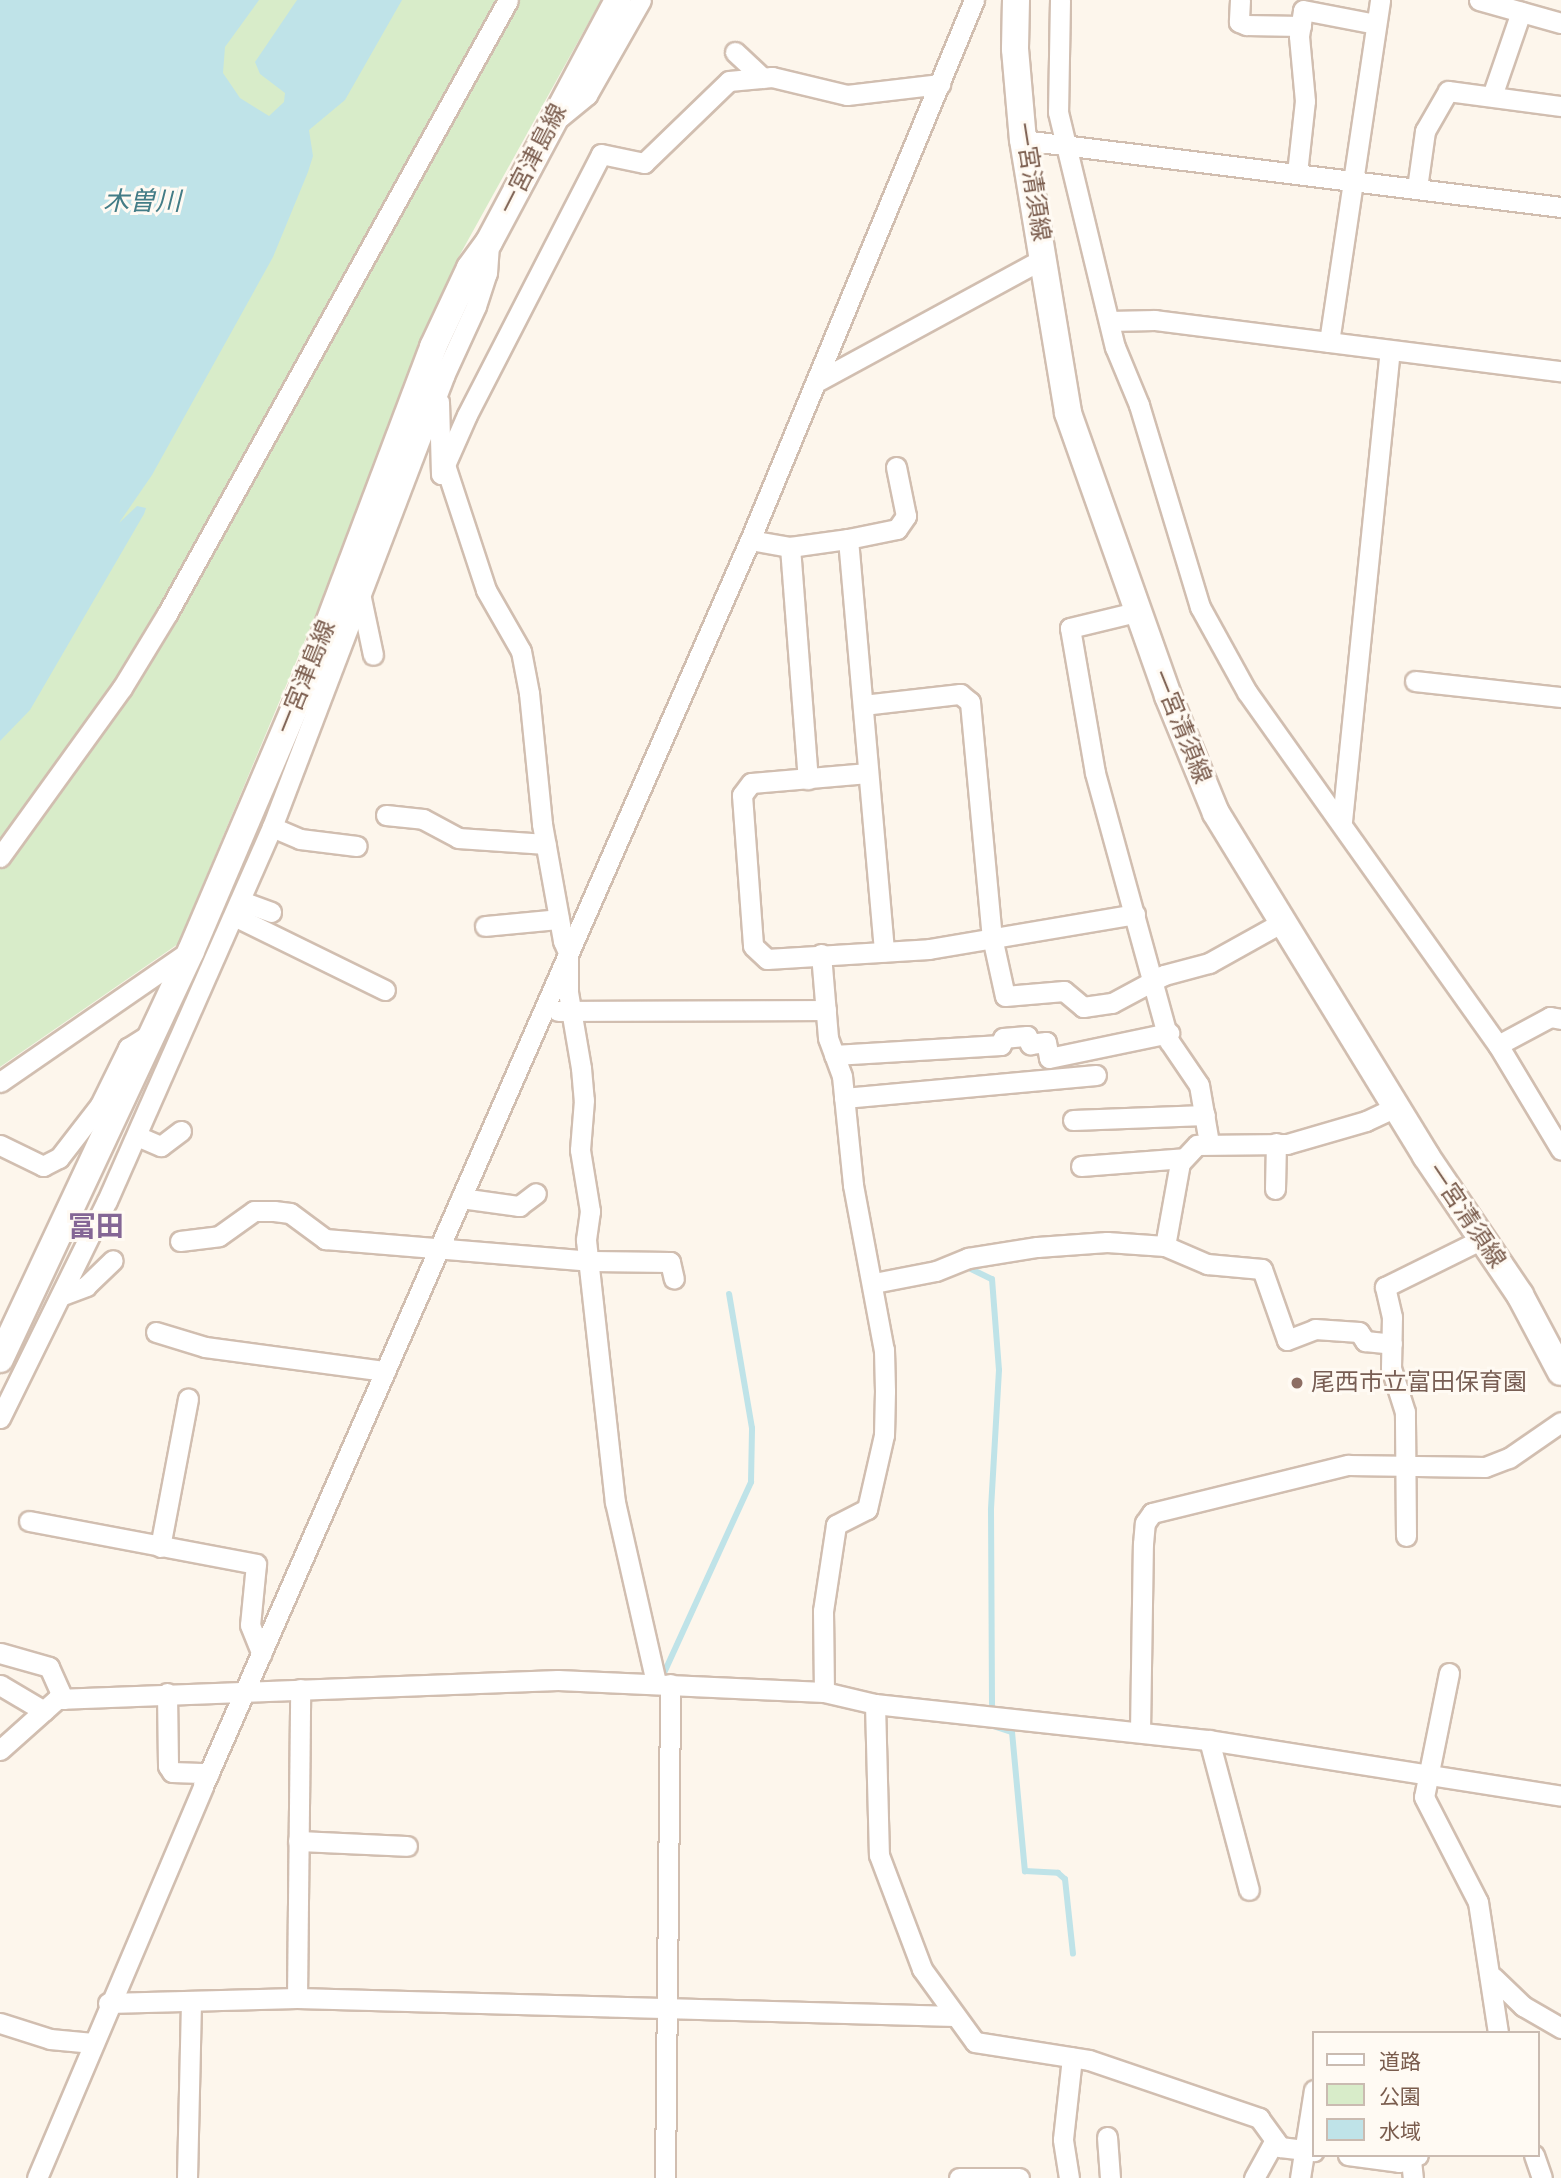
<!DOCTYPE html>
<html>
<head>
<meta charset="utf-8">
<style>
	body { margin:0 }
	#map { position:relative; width:1561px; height:2178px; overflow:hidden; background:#fdf6ec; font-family:Rubik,"Noto Sans JP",sans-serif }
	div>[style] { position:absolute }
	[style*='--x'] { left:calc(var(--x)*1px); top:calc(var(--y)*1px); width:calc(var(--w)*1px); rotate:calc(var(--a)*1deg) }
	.green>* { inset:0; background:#d8ecc9 }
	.water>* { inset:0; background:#bfe3e8 }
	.stream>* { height:6px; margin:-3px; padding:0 3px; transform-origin:3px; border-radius:3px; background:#bfe3e8 }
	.roads { filter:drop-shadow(2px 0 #d1beb0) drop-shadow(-2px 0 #d1beb0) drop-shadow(0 2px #d1beb0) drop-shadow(0 -2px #d1beb0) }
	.street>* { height:19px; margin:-9.5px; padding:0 9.5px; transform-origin:9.5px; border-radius:9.5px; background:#fff }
	.secondary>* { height:26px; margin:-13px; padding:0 13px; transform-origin:13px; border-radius:13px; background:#fff }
	.dots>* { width:19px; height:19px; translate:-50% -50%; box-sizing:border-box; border:4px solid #fffaf3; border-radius:50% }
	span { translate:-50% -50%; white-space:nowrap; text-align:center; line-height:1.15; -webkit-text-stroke:6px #fffaf3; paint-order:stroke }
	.street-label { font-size:24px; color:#7a5c4d }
	.education-label { font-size:24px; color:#785e54 }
	.left { translate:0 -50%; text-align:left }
	.water-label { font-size:26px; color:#437c86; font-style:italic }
	.quarter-label { font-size:28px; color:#846695; font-weight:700 }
	.legend { position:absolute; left:1312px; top:2031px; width:228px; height:126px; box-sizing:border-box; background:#fffaf3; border:2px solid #cabbb1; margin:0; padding:9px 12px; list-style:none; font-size:21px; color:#7a5c4d }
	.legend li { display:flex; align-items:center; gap:14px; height:35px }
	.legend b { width:35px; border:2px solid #cabbb1 }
</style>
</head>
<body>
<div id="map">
	<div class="green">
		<div style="clip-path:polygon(249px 0,318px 0,276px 137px,220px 82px,220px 43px)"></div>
		<div style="clip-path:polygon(385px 0,601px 0,457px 260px,421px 341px,382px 456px,178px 944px,0 1067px,0 690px,297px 138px)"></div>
	</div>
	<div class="water">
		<div style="clip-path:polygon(0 0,259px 0,225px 47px,223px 73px,240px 98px,269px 116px,284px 102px,285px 93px,260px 74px,255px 62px,297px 0,402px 0,345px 100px,309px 130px,313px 156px,308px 172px,273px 257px,152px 475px,119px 523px,137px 506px,146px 508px,144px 514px,30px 710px,0 741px)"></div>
	</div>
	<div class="stream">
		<div style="--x:969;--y:1268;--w:25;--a:26"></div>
		<div style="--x:992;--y:1279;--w:91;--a:85.6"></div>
		<div style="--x:999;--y:1370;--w:140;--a:93.3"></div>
		<div style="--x:991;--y:1510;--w:195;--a:89.7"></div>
		<div style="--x:664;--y:1673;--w:210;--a:-65.5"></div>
		<div style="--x:751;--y:1482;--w:54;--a:-88.9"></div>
		<div style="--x:752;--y:1428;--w:136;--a:-99.7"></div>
		<div style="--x:993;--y:1726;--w:20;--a:18"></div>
		<div style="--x:1012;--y:1732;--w:140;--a:84.7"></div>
		<div style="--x:1025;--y:1871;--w:33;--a:3"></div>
		<div style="--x:1058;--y:1873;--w:9;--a:41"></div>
		<div style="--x:1065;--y:1879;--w:75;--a:83.9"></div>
	</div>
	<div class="roads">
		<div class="street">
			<div style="--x:1060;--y:0;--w:112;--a:91"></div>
			<div style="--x:1058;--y:112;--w:242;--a:76.4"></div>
			<div style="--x:1115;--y:347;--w:63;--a:67.5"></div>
			<div style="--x:1139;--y:405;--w:211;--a:73.2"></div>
			<div style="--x:1200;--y:607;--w:97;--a:61.1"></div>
			<div style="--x:1247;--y:692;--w:433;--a:54.6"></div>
			<div style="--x:1498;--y:1045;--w:122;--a:59"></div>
			<div style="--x:1240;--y:0;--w:22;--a:93"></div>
			<div style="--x:1239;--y:22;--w:8;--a:23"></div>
			<div style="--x:1246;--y:25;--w:55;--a:1"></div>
			<div style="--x:1479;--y:0;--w:85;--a:15.7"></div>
			<div style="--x:735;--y:52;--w:38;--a:43"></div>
			<div style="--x:1492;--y:96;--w:89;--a:-71"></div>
			<div style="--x:560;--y:117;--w:35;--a:-39"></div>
			<div style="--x:587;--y:95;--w:109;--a:-60.4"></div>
			<div style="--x:1023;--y:140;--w:542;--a:7.1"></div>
			<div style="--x:1297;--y:173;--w:72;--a:-83.7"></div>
			<div style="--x:1305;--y:101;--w:65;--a:-95.3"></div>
			<div style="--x:1299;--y:36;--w:26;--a:-81"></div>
			<div style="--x:1303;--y:10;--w:74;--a:10.9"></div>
			<div style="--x:1417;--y:188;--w:58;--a:-82"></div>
			<div style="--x:1425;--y:131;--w:46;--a:-60.1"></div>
			<div style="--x:1448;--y:91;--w:114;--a:7.6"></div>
			<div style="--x:1109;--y:321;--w:46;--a:-1.2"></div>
			<div style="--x:1155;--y:320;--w:409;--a:7.2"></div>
			<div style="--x:1329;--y:342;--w:346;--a:-81.5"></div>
			<div style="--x:816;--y:382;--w:260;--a:-28.5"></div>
			<div style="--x:439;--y:402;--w:72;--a:88.4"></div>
			<div style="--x:441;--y:474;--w:64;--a:-66.2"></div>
			<div style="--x:467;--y:415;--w:293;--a:-62.8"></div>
			<div style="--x:601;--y:154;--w:44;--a:11.8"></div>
			<div style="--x:644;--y:163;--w:118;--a:-44"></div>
			<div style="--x:729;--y:81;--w:43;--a:-5.3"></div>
			<div style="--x:772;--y:77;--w:77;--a:13.5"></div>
			<div style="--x:847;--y:95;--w:94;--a:-6.7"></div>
			<div style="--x:446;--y:468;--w:128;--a:71.8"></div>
			<div style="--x:486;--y:590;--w:70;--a:60.2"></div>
			<div style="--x:521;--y:651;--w:43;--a:79.2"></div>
			<div style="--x:529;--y:693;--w:132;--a:84.3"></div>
			<div style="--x:542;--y:824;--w:119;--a:79.8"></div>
			<div style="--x:563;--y:941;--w:12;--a:66"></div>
			<div style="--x:568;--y:952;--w:40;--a:90"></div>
			<div style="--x:568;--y:992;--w:77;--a:80.3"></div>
			<div style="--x:581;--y:1068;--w:32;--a:85"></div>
			<div style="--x:584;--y:1100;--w:50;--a:94.6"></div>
			<div style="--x:580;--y:1150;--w:62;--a:80.7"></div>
			<div style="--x:590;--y:1211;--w:29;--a:98"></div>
			<div style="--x:586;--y:1240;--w:264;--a:83.7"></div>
			<div style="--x:615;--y:1502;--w:186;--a:77.2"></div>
			<div style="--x:848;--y:539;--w:50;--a:-11.5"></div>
			<div style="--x:897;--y:529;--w:16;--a:-55"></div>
			<div style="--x:906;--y:516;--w:50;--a:-101.5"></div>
			<div style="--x:750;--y:540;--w:41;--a:9.9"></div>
			<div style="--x:790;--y:547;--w:59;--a:-7.9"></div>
			<div style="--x:848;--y:539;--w:414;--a:85"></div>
			<div style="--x:790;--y:547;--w:233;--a:85.6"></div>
			<div style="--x:361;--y:598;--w:58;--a:78.1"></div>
			<div style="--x:1136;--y:612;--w:68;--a:166.4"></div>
			<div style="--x:1070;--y:628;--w:147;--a:80.2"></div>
			<div style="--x:1095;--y:773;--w:278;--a:74.6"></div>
			<div style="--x:1169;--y:1041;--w:53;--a:55.7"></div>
			<div style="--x:1199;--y:1085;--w:59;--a:80.2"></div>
			<div style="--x:1415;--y:681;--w:147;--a:6.3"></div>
			<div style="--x:863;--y:705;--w:98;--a:-6.5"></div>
			<div style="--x:960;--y:694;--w:13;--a:39"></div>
			<div style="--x:970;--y:702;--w:236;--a:84.7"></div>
			<div style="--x:992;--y:937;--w:60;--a:77.6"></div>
			<div style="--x:1005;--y:996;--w:59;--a:-4.8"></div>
			<div style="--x:1064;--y:991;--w:25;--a:40"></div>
			<div style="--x:1083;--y:1007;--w:29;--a:-8"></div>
			<div style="--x:1112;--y:1003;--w:59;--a:-28.3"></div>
			<div style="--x:1164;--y:975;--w:47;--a:-14.9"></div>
			<div style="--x:1209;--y:963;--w:82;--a:-29.1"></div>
			<div style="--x:868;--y:773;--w:117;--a:175.1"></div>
			<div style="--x:751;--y:783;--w:15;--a:127"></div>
			<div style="--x:742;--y:795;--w:151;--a:85.8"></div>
			<div style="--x:753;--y:946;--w:19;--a:43"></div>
			<div style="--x:767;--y:959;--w:162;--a:-3.5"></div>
			<div style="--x:929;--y:949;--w:209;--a:-9.6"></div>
			<div style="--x:386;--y:815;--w:37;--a:6"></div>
			<div style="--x:423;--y:819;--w:40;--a:28"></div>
			<div style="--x:458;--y:838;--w:88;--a:3.9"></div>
			<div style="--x:1342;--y:821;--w:473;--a:-84.2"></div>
			<div style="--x:272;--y:827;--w:30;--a:23"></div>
			<div style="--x:300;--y:839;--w:57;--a:7"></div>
			<div style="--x:0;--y:857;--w:208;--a:-54.2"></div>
			<div style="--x:122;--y:688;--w:87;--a:-58.7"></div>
			<div style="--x:167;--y:614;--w:702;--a:-60.95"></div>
			<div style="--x:241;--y:901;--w:32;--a:20"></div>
			<div style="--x:234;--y:916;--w:168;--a:26.1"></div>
			<div style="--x:485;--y:926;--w:74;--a:-5.4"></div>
			<div style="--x:821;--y:954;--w:84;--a:85.2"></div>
			<div style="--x:828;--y:1038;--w:40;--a:69.8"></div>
			<div style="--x:842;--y:1076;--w:110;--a:84.2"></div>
			<div style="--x:853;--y:1185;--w:168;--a:79.4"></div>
			<div style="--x:884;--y:1350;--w:41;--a:88.6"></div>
			<div style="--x:885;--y:1391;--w:44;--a:91.3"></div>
			<div style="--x:884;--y:1435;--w:76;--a:102.9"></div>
			<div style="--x:867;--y:1509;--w:35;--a:153"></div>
			<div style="--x:836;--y:1525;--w:87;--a:98.6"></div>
			<div style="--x:823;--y:1611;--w:81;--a:89.3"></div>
			<div style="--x:558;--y:1011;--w:268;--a:-0.2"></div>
			<div style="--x:1498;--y:1045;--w:59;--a:-28.3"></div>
			<div style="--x:1550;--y:1017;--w:11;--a:10"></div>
			<div style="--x:834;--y:1055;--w:167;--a:-3.4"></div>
			<div style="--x:1001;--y:1045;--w:7;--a:-74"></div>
			<div style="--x:1003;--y:1038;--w:24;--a:-5"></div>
			<div style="--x:1027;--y:1036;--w:9;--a:69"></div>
			<div style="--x:1030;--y:1044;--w:16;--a:-7"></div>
			<div style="--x:1046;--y:1042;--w:16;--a:79"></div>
			<div style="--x:1049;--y:1058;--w:123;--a:-11.8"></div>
			<div style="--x:0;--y:1082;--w:231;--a:-34.6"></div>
			<div style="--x:844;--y:1098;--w:253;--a:-5.2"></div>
			<div style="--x:1073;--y:1120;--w:132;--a:-2.2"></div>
			<div style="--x:137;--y:1136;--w:26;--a:23"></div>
			<div style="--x:161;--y:1146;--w:25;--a:-37"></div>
			<div style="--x:0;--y:1145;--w:48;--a:26"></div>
			<div style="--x:43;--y:1166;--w:18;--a:-27"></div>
			<div style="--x:59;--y:1158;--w:67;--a:-52.3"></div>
			<div style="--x:100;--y:1105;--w:64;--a:-63.8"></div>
			<div style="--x:128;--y:1048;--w:28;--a:-32"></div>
			<div style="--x:1081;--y:1166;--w:103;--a:-4.4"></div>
			<div style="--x:1275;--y:1189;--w:46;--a:-88.8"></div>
			<div style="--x:461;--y:1198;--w:59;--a:7.9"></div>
			<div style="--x:519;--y:1206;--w:21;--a:-37"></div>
			<div style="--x:180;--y:1241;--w:39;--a:-7"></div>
			<div style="--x:219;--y:1236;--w:43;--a:-35.5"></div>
			<div style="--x:254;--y:1211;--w:20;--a:0"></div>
			<div style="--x:274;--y:1211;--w:16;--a:7"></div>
			<div style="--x:290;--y:1213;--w:44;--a:36.6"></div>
			<div style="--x:325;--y:1239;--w:268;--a:4.7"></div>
			<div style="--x:592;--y:1261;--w:78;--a:0.7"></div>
			<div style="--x:670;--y:1262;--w:17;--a:77"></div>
			<div style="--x:1165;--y:1246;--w:46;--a:23.2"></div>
			<div style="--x:1207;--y:1264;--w:55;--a:5.2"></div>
			<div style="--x:1262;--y:1269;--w:75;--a:70.6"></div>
			<div style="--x:1287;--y:1340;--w:30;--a:-21"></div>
			<div style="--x:1315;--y:1329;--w:44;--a:3.9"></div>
			<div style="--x:1359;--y:1332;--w:11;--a:56"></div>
			<div style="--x:1365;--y:1341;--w:27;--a:6"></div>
			<div style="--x:874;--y:1283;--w:63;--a:-11"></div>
			<div style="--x:936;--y:1271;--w:35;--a:-22"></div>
			<div style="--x:968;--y:1258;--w:70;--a:-9.1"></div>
			<div style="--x:1037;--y:1247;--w:70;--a:-4.1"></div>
			<div style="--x:1107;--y:1242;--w:58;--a:3.9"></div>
			<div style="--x:1165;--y:1246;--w:84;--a:-79.8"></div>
			<div style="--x:1180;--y:1163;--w:25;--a:-47"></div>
			<div style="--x:1197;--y:1145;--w:90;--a:-0.6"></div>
			<div style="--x:1287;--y:1144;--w:82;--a:-16.2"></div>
			<div style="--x:1366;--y:1121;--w:35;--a:-25"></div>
			<div style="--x:63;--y:1295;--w:25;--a:-21"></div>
			<div style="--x:86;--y:1286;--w:37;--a:-44"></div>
			<div style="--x:156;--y:1332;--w:51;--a:17"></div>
			<div style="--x:205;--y:1347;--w:182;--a:7.6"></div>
			<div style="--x:0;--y:1418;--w:242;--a:-63.8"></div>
			<div style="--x:107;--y:1201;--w:409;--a:-66.2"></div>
			<div style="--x:272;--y:827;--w:483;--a:-69.1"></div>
			<div style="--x:444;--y:376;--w:77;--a:-65.4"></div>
			<div style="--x:476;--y:306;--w:35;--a:-72"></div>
			<div style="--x:487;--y:273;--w:31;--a:-86"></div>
			<div style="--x:29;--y:1521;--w:231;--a:10.7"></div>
			<div style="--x:256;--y:1564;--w:61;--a:95.6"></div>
			<div style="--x:250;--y:1625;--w:31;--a:68"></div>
			<div style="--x:1406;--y:1536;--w:124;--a:-90.5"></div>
			<div style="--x:1405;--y:1412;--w:46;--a:-107.7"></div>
			<div style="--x:1391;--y:1368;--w:51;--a:-88.9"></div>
			<div style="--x:1392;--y:1317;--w:31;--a:-103"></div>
			<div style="--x:1385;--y:1287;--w:108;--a:-26.3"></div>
			<div style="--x:160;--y:1547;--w:151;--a:-79.3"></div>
			<div style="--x:0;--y:1653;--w:51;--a:15.9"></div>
			<div style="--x:49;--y:1667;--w:35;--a:66"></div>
			<div style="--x:1449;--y:1673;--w:126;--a:101.4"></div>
			<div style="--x:1424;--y:1797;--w:118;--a:62.8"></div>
			<div style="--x:1478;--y:1902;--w:133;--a:81.3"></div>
			<div style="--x:0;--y:1685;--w:51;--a:30.6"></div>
			<div style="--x:167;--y:1693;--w:73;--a:89.2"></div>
			<div style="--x:168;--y:1766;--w:7;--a:56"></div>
			<div style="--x:172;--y:1772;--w:37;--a:2"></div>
			<div style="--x:875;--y:1704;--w:151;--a:88.5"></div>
			<div style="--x:879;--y:1855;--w:122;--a:69.3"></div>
			<div style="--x:922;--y:1969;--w:90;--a:54"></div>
			<div style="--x:975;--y:2042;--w:115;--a:9"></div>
			<div style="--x:1089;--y:2060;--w:180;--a:18.8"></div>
			<div style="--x:1259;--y:2118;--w:36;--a:54"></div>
			<div style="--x:1280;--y:2147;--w:34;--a:7"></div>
			<div style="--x:1140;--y:1731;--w:187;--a:-89.1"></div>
			<div style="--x:1143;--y:1544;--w:21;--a:-85"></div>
			<div style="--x:1145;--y:1523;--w:12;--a:-55"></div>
			<div style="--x:1152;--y:1513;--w:202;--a:-13.8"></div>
			<div style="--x:1348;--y:1465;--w:137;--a:0.8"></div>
			<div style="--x:1485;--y:1467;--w:26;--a:-21"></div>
			<div style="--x:1509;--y:1458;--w:63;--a:-34.7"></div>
			<div style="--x:1209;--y:1740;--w:155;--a:75.1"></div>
			<div style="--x:0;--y:1750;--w:76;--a:-41.8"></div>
			<div style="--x:57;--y:1699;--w:501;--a:-2.17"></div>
			<div style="--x:558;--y:1680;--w:266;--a:2.6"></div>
			<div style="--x:824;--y:1692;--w:52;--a:13.2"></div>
			<div style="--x:875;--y:1704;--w:336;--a:6.2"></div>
			<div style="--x:1209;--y:1740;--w:356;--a:9"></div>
			<div style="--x:298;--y:1841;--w:109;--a:2.6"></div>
			<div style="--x:1493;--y:1977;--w:42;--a:44"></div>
			<div style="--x:1523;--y:2006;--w:44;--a:30.1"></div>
			<div style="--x:297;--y:1998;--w:309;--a:-89.4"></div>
			<div style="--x:108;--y:2003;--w:189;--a:-1.5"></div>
			<div style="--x:297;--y:1998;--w:658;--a:1.57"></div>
			<div style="--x:0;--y:2023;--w:52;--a:17.7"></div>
			<div style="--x:50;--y:2039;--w:43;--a:5.3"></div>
			<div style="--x:1107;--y:2137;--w:41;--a:85.8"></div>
			<div style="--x:1348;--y:2155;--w:51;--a:7.8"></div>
			<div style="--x:1399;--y:2162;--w:20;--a:-20"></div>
			<div style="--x:1534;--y:2155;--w:24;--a:71"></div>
			<div style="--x:1411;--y:2160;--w:18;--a:84"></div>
			<div style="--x:37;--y:2178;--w:426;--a:-67"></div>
			<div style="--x:203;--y:1786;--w:1361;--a:-66.3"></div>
			<div style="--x:750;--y:540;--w:585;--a:-67.47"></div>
			<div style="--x:187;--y:2178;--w:175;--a:-88.7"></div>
			<div style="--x:665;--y:2178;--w:494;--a:-89.4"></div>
			<div style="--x:959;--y:2178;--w:60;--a:0"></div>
			<div style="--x:1069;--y:2178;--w:39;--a:-99"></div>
			<div style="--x:1063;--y:2139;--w:82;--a:-83.7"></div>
			<div style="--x:1254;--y:2178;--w:43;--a:-61.1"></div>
			<div style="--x:1300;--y:2178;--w:89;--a:-81"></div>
		</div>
		<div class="secondary">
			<div style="--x:1016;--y:0;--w:49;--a:91.2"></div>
			<div style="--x:1015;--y:49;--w:91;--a:85"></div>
			<div style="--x:1023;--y:140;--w:277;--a:80.6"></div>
			<div style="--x:1068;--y:413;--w:300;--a:70.5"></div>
			<div style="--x:1168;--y:696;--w:126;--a:67.7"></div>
			<div style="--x:1216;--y:813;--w:402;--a:58.5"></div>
			<div style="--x:1426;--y:1156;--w:168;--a:55.9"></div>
			<div style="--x:1520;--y:1295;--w:87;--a:62"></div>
			<div style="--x:0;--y:1359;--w:450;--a:-64.9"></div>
			<div style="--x:191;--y:951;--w:311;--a:-66.9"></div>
			<div style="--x:313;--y:665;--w:340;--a:-69.3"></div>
			<div style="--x:433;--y:347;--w:87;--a:-64.9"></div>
			<div style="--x:470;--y:268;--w:32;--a:-54"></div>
			<div style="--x:489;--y:242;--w:274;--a:-61.9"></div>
		</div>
	</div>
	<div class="dots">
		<div style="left:1297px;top:1383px;background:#8d6e63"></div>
	</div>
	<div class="street-label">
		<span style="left:533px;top:159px;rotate:-63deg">一宮津島線</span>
		<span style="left:1032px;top:182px;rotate:81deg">一宮清須線</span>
		<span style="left:306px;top:677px;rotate:-68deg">一宮津島線</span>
		<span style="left:1181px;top:727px;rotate:68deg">一宮清須線</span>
		<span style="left:1466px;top:1216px;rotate:56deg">一宮清須線</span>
	</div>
	<div class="education-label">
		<span class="left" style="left:1311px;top:1383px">尾西市立富田保育園</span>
	</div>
	<div class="water-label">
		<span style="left:142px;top:202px">木曽川</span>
	</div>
	<div class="quarter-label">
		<span style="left:96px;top:1227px">冨田</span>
	</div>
	<ul class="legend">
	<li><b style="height:9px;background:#fff"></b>道路</li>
	<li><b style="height:19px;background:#d8ecc9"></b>公園</li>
	<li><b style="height:19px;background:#bfe3e8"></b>水域</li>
	</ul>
</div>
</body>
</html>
